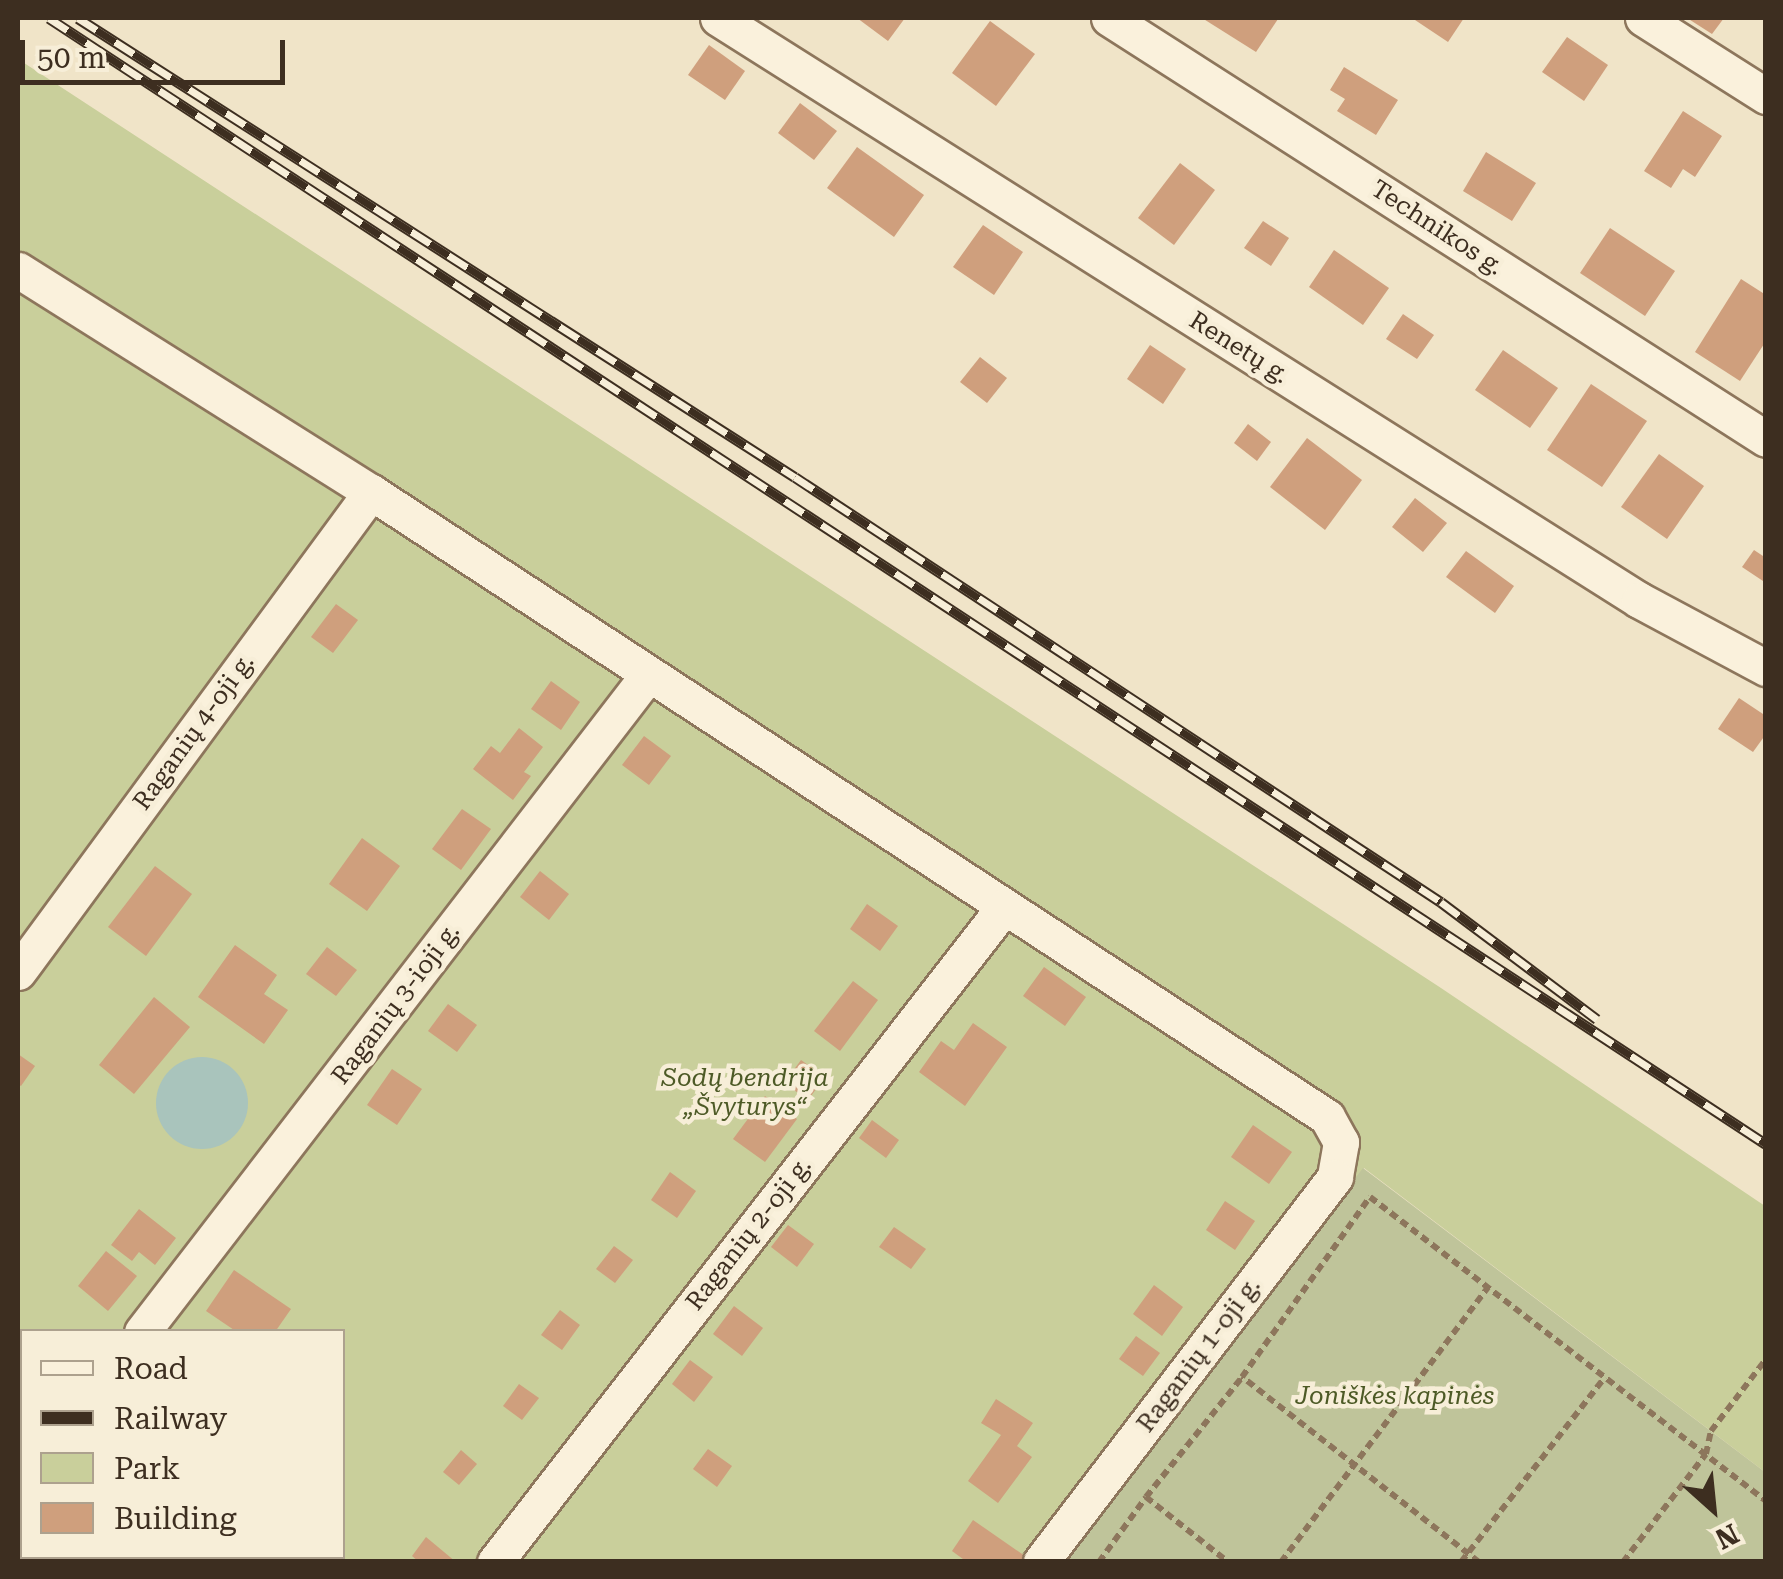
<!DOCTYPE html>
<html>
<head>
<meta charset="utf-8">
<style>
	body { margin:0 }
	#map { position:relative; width:1783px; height:1579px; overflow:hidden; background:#f0e4c8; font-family:"Roboto Serif",serif }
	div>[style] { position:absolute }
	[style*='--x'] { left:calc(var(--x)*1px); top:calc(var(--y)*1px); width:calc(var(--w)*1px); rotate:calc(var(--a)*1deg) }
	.green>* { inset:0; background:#c9cf9b }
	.cemetery>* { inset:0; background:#bfc49a }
	.water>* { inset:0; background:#a9c4bc }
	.round { border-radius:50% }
	.building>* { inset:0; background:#cf9f7d }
	.path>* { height:6px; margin-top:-3px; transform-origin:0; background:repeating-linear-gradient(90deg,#8d765c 0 8px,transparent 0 13px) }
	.roads { filter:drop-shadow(2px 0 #8d765c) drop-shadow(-2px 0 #8d765c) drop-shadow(0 2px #8d765c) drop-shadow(0 -2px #8d765c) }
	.street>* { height:35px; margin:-17.5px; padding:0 17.5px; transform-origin:17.5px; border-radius:17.5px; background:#faf1dc }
	.rail>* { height:11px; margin-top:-5.5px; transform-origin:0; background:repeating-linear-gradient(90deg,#f7eed8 0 22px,#3d2e20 0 44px); box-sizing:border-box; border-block:2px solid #3d2e20 }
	span { translate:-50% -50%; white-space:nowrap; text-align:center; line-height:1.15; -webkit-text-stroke:9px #f7eed8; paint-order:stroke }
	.street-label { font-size:25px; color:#3d2e20 }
	.park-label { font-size:25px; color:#4d5a26; font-style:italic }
	.frame { position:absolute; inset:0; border:20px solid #3d2e20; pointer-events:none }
	.legend { position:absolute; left:20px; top:1329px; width:325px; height:230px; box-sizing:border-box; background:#f7eed8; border:2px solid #ada18e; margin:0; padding:12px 18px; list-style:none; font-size:30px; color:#3d2e20 }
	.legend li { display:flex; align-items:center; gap:20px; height:50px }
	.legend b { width:50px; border:2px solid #ada18e }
	.north { position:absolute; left:1663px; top:1459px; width:100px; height:100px; -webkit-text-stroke:8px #f7eed8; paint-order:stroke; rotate:153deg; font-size:28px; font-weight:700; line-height:40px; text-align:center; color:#3d2e20 }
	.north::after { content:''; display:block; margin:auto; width:35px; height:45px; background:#3d2e20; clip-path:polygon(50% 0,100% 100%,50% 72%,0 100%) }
	.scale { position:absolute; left:20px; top:40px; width:265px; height:45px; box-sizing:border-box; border:5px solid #3d2e20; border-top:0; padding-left:12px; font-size:30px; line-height:35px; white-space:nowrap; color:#3d2e20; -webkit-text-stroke:8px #f7eed8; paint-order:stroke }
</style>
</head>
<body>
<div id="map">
	<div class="green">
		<div style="clip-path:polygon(evenodd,18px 59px,1441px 988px,1765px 1206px,1765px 1472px,1364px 1168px,1065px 1561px,18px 1561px,18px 59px,22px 1332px,342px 1332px,342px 1556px,22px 1556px,22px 1332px)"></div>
	</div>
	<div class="cemetery">
		<div style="clip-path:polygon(1363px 1168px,1765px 1472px,1765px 1561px,1065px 1562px)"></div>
	</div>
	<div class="water">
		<div class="round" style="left:156px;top:1057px;width:92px;height:92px"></div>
	</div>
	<div class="building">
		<div style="clip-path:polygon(857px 18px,905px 18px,888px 41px)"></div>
		<div style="clip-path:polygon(1202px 18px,1276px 18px,1278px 19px,1256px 52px)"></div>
		<div style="clip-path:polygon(1412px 18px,1464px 18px,1448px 42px)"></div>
		<div style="clip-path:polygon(1687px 18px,1724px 18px,1712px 34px)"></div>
		<div style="clip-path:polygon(990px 21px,1035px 54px,996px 106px,952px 73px)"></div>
		<div style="clip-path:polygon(1567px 37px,1608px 65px,1584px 101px,1542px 72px)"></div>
		<div style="clip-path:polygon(709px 45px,745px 71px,725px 100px,688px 75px)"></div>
		<div style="clip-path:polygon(1344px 67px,1398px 100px,1376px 135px,1337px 111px,1345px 99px,1330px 90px)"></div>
		<div style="clip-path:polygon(800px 103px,837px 131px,814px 160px,778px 133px)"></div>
		<div style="clip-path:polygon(1683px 111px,1722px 136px,1695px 177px,1683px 169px,1671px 188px,1644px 171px)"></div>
		<div style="clip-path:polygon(857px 147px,924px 195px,894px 237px,827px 188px)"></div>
		<div style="clip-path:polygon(1486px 152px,1536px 183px,1512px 221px,1463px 191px)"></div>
		<div style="clip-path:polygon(1180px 163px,1215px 190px,1174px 245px,1138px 218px)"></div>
		<div style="clip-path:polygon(1263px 221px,1289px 238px,1271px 266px,1244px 248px)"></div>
		<div style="clip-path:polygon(983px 225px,1023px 252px,994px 295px,953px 267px)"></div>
		<div style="clip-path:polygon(1610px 228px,1675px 271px,1645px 316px,1580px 273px)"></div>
		<div style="clip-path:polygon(1334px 250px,1389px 288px,1363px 325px,1309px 287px)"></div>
		<div style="clip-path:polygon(1741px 279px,1766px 295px,1766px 341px,1740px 381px,1695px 352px)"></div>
		<div style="clip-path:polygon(1403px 314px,1434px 335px,1417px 359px,1386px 339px)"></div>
		<div style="clip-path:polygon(1150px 345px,1186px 369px,1163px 404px,1127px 379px)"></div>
		<div style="clip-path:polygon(1503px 350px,1558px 388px,1530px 428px,1475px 390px)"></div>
		<div style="clip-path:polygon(980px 357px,1007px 378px,987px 403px,960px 382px)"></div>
		<div style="clip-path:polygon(1591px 384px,1647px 421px,1602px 487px,1547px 450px)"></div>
		<div style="clip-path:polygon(1248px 424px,1271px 442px,1257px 461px,1234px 443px)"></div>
		<div style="clip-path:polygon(1307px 438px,1362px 480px,1325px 530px,1270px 487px)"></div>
		<div style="clip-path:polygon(1659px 454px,1704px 486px,1667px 539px,1621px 507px)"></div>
		<div style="clip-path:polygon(1415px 498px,1447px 523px,1423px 552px,1392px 527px)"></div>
		<div style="clip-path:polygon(1754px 550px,1766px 558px,1766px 583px,1742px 567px)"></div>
		<div style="clip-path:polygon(1466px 551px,1514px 586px,1495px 613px,1446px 577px)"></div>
		<div style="clip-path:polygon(336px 604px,358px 620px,333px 653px,311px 637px)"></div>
		<div style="clip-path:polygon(551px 681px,580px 702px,561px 730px,531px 709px)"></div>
		<div style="clip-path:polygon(1739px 698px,1766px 716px,1766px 734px,1753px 752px,1718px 729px)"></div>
		<div style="clip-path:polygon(519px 728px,543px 747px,524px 772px,531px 776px,513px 800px,473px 769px,491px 746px,500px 753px)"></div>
		<div style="clip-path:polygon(644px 736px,671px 756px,649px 785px,622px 765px)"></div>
		<div style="clip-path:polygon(462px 809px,491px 829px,461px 870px,432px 849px)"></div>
		<div style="clip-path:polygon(362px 838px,400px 866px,367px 911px,329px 884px)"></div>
		<div style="clip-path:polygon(155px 866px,192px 894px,146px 956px,108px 927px)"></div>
		<div style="clip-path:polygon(540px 871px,569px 894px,549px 920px,520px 897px)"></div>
		<div style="clip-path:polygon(867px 904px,898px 926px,880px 951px,850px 929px)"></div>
		<div style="clip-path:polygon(235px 945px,277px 975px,264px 994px,288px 1010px,264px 1044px,198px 997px)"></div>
		<div style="clip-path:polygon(327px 947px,357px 970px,336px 996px,306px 974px)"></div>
		<div style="clip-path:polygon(1044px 967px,1086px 997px,1065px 1026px,1023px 996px)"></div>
		<div style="clip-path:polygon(853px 981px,878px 1000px,840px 1051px,814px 1031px)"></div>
		<div style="clip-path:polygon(154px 997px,190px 1027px,134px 1094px,99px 1065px)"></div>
		<div style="clip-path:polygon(448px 1004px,477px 1025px,457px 1052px,428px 1031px)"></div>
		<div style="clip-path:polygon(973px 1023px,1007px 1047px,965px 1106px,919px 1072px,941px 1041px,954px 1050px)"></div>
		<div style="clip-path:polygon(18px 1054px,35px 1066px,21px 1086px,18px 1084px)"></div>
		<div style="clip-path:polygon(801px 1060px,825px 1077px,808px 1100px,784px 1083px)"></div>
		<div style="clip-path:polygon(392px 1069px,422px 1089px,397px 1125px,367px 1105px)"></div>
		<div style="clip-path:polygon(765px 1096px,797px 1119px,765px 1162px,733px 1139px)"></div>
		<div style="clip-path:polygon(872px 1120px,899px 1140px,886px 1158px,859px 1138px)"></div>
		<div style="clip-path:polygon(1253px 1125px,1292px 1152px,1269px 1184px,1231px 1157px)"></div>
		<div style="clip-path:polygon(670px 1172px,696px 1191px,677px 1218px,651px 1200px)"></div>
		<div style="clip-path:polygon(1225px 1201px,1255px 1221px,1235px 1250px,1206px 1230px)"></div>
		<div style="clip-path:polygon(139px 1209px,176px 1238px,155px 1265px,139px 1252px,132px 1261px,111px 1245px)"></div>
		<div style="clip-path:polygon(788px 1225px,814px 1244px,797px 1267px,771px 1247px)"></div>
		<div style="clip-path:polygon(894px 1227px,926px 1249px,911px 1269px,879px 1247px)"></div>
		<div style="clip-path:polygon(614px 1246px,633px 1260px,615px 1283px,596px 1269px)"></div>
		<div style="clip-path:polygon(106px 1251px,137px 1276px,108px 1311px,78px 1286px)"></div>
		<div style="clip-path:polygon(234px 1270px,291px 1309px,275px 1332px,237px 1332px,206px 1311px)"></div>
		<div style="clip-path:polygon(1154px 1285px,1183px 1307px,1162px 1336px,1133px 1314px)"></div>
		<div style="clip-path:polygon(734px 1306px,763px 1328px,742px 1356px,713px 1334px)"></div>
		<div style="clip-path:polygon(560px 1310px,580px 1325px,562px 1350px,541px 1335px)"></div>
		<div style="clip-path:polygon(1136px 1336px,1160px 1353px,1143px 1376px,1119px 1359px)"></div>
		<div style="clip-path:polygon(690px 1360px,713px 1377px,694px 1402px,672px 1384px)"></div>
		<div style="clip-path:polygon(519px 1384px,539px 1398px,522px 1420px,503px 1406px)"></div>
		<div style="clip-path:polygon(996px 1399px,1033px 1423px,1017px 1446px,1032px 1457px,998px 1503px,968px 1481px,1001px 1435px,981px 1423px)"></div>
		<div style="clip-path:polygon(708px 1449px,732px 1466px,717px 1487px,693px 1469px)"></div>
		<div style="clip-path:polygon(461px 1450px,477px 1464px,459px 1485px,443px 1472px)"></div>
		<div style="clip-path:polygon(973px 1520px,1025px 1556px,1021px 1562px,967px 1562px,952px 1551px)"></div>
		<div style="clip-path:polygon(426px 1537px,456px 1562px,419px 1562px,412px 1556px)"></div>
	</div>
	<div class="path">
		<div style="--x:1146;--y:1497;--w:154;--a:-51.3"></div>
		<div style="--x:1099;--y:1562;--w:80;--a:-54.1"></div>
		<div style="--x:1146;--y:1497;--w:105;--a:38.4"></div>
		<div style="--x:1281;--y:1562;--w:344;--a:-53"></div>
		<div style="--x:1461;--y:1562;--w:234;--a:-52.1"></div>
		<div style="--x:1479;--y:1562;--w:301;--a:-142"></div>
		<div style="--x:1242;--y:1377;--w:221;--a:-54.6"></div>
		<div style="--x:1370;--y:1197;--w:499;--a:37.5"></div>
		<div style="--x:1623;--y:1562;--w:136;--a:-52.5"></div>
		<div style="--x:1706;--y:1454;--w:24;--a:-78"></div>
		<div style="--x:1711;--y:1431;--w:91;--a:-52.6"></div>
	</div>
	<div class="roads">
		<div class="street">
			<div style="--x:718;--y:18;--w:1089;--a:32.29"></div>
			<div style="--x:1639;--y:600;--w:144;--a:28.2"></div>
			<div style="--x:1109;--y:18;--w:780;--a:32.65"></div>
			<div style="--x:1643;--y:18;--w:146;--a:32.4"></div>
			<div style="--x:18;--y:270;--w:417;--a:32.2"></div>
			<div style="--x:371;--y:492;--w:1142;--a:33.18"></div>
			<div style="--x:1327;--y:1117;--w:29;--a:61"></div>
			<div style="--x:1341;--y:1142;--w:36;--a:100"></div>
			<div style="--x:1335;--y:1177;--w:484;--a:127.4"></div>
			<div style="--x:18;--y:972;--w:596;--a:-53.67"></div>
			<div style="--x:142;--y:1332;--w:829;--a:-52.4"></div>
			<div style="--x:18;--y:1441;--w:13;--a:72"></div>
			<div style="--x:65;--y:1556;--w:6;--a:72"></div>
			<div style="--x:495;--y:1562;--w:830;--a:-52.15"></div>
		</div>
	</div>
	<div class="rail">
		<div style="--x:49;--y:18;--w:2053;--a:33.26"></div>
		<div style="--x:78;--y:18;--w:851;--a:32.63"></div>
		<div style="--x:795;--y:477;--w:773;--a:33.34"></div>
		<div style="--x:1441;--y:902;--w:195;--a:36.9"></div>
	</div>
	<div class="street-label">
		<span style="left:1437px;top:228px;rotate:33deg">Technikos g.</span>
		<span style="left:1239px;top:348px;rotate:32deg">Renetų g.</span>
		<span style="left:194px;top:732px;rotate:-54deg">Raganių 4-oji g.</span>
		<span style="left:396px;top:1004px;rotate:-53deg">Raganių 3-ioji g.</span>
		<span style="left:749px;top:1234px;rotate:-52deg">Raganių 2-oji g.</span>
		<span style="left:1199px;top:1355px;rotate:-53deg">Raganių 1-oji g.</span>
	</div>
	<div class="park-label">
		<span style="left:745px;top:1093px">Sodų bendrija<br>„Švyturys“</span>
		<span style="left:1395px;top:1396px">Joniškės kapinės</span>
	</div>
	<div class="frame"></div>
	<ul class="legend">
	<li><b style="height:12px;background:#faf1dc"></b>Road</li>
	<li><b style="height:12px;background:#3d2e20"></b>Railway</li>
	<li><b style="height:28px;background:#c9cf9b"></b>Park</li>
	<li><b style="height:28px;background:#cf9f7d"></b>Building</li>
	</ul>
	<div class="north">N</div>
	<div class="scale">50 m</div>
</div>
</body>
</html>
